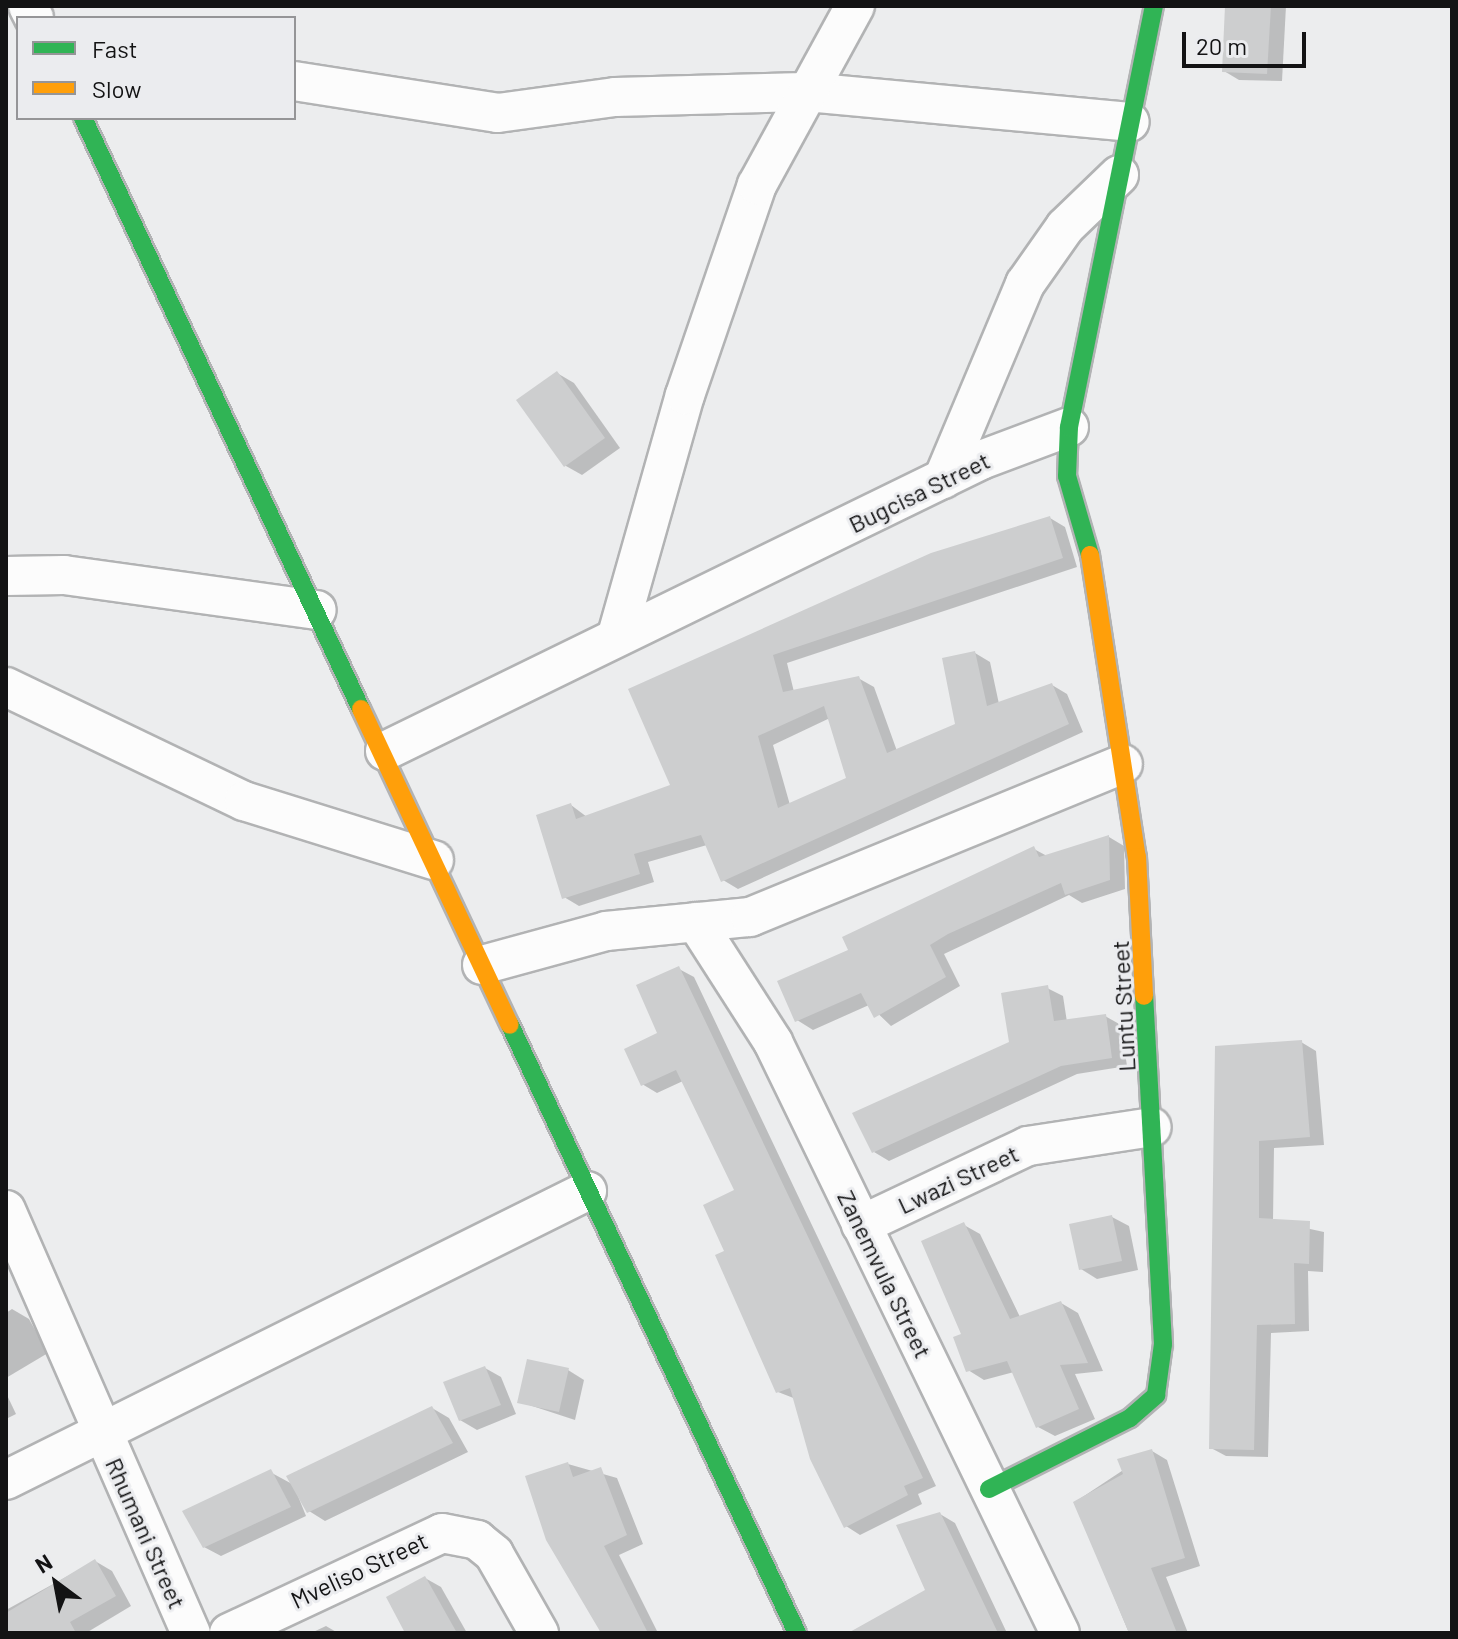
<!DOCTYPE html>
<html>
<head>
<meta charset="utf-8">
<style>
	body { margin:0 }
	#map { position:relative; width:1458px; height:1639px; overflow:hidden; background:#ecedee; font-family:Barlow,sans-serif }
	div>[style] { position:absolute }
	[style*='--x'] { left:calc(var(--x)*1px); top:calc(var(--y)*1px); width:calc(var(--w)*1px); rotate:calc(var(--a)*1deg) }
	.shadow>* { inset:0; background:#0003 }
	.building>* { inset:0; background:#cdcecf }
	.roads { filter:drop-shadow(2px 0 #b2b3b4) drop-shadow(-2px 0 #b2b3b4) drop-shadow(0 2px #b2b3b4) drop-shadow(0 -2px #b2b3b4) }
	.street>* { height:38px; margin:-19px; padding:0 19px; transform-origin:19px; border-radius:19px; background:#fcfcfc }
	.fast>* { height:18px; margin:-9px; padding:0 9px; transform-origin:9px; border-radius:9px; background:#30b455 }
	.slow>* { height:18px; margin:-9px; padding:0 9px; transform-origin:9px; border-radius:9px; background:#ff9f0a }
	span { translate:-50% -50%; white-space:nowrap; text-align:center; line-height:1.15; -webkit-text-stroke:6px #ebecef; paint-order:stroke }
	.street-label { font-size:24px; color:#131314 }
	.frame { position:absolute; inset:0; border:8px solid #131314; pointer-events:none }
	.legend { position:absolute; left:16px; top:16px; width:280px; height:104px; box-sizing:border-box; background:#ebecef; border:2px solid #959597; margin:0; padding:10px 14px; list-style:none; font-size:24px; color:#131314 }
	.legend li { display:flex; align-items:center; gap:16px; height:40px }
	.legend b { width:40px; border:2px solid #959597 }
	.north { position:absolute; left:16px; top:1543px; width:80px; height:80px; -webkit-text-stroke:6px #ebecef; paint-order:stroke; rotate:328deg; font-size:22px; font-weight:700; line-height:32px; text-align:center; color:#131314 }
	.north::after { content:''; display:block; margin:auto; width:28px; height:36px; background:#131314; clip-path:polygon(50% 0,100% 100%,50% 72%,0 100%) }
	.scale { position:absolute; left:1182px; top:32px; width:124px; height:36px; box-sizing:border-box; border:4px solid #131314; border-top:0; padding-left:10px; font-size:24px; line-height:28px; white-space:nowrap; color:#131314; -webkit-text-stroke:6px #ebecef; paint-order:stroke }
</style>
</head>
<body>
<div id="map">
	<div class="shadow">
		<div style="clip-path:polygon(1227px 6px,1286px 6px,1282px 81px,1239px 80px,1224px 71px)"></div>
		<div style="clip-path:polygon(557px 373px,574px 383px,620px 448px,582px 475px,566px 466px,519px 401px)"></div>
		<div style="clip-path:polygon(evenodd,1050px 518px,1065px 527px,1077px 567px,787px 663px,794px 692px,858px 678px,874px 687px,897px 751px,957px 725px,975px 653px,990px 662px,999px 704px,1052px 685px,1067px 694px,1083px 732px,738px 889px,723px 880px,707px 845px,648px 862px,654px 882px,579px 906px,564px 897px,571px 805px,587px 817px,672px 786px,630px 690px,1050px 518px,830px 718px,849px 779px,790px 805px,773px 745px,830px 718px)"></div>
		<div style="clip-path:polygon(1109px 837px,1124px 846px,1125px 889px,1082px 903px,1069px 895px,944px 954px,960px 986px,891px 1026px,869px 1005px,813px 1030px,797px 1020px,850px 951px,1034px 849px,1047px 856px)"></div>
		<div style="clip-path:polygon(679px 969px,694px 977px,936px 1486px,918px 1494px,922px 1504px,860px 1535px,846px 1526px,796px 1399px,778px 1392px,727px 1252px,736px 1191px,683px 1081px,657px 1093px,642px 1084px)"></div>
		<div style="clip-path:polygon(1047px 988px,1063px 996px,1067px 1022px,1105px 1016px,1121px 1025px,1127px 1066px,1077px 1074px,889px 1161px,874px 1152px,1011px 1044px)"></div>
		<div style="clip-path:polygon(1301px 1042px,1316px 1051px,1324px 1145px,1274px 1148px,1273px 1221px,1324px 1232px,1323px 1272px,1308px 1271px,1309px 1331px,1271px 1333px,1268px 1457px,1226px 1456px,1211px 1448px,1217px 1048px)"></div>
		<div style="clip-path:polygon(1112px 1217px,1129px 1226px,1138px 1270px,1097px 1279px,1081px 1269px)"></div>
		<div style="clip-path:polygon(964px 1225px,980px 1234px,1020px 1317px,1061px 1303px,1078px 1313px,1103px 1371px,1075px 1374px,1095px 1419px,1055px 1436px,1038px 1427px,1014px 1372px,984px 1380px,968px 1370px)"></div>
		<div style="clip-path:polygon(12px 1309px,29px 1319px,48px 1353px,6px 1378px,6px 1313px)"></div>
		<div style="clip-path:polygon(485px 1368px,501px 1377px,516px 1414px,477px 1430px,460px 1420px)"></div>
		<div style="clip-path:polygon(568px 1370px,584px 1380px,575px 1420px,520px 1402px)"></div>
		<div style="clip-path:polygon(6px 1393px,16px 1414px,6px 1419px)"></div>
		<div style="clip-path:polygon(432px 1408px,449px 1418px,468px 1452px,325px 1521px,309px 1511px,294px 1486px,306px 1516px,221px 1556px,204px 1547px,270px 1472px,294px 1485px)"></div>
		<div style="clip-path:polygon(1152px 1451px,1167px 1460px,1200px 1566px,1166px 1577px,1188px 1633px,1129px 1633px,1075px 1502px)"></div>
		<div style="clip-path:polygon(568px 1464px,617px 1478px,643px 1544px,619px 1555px,658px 1633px,602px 1633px)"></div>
		<div style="clip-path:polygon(940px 1514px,955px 1523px,1007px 1633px,884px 1633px,928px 1591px)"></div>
		<div style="clip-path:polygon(95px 1561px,112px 1571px,131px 1606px,86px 1633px,6px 1633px,6px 1610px)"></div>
		<div style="clip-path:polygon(425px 1578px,441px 1587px,467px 1633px,408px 1633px)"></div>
		<div style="clip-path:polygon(326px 1626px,338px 1633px,311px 1633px)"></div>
	</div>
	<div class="building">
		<div style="clip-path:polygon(1225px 6px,1271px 6px,1267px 74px,1222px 72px)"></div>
		<div style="clip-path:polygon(557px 371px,605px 438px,564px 467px,516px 400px)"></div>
		<div style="clip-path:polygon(evenodd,1050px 516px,1063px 558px,773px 655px,783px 692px,859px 676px,887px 753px,955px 724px,942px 658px,975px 651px,987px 706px,1052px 683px,1069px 724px,721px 882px,701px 835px,634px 854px,640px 874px,562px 899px,536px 815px,571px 803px,576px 819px,670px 785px,628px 689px,931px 553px,1050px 516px,824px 706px,846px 778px,778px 808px,758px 736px,824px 706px)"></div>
		<div style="clip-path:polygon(1109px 835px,1110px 880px,1065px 895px,1061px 883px,948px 934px,930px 945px,946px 977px,874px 1018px,861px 993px,795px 1022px,777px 981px,848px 950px,842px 937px,1034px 846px,1039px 857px)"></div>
		<div style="clip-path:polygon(679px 966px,923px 1478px,904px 1486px,908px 1495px,844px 1528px,810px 1459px,790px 1388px,776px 1393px,715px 1255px,724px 1251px,703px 1205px,734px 1190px,676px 1070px,641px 1086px,624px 1049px,657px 1033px,636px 985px)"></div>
		<div style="clip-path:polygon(1048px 985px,1054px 1021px,1106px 1014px,1112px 1058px,1061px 1066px,872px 1153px,852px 1113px,1009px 1042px,1001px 993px)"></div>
		<div style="clip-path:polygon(1302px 1040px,1310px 1137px,1259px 1141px,1259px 1218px,1310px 1221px,1309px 1264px,1294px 1263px,1295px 1324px,1257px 1325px,1254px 1450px,1209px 1449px,1215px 1046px)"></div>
		<div style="clip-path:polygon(1112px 1215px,1122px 1261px,1079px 1270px,1069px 1224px)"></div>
		<div style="clip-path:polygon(964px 1222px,1010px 1319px,1061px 1301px,1088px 1363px,1060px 1365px,1079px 1409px,1036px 1428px,1007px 1361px,966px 1372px,953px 1337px,961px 1334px,921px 1241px)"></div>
		<div style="clip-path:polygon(527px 1359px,569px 1368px,559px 1412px,517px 1403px)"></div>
		<div style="clip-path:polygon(485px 1366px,501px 1405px,459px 1421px,443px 1382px)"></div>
		<div style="clip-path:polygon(432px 1406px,453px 1443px,307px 1513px,286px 1476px)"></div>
		<div style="clip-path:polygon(1152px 1449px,1185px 1558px,1151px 1568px,1177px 1633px,1129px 1633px,1073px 1502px,1123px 1474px,1117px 1459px)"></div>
		<div style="clip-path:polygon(568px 1462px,573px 1477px,601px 1467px,627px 1535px,604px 1546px,648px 1633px,601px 1633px,546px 1540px,525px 1476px)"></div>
		<div style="clip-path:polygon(271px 1469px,291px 1507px,203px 1548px,182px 1511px)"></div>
		<div style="clip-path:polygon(940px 1512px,998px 1633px,848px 1633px,925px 1590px,896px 1525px)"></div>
		<div style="clip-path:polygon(95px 1559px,116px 1596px,70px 1622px,76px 1633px,6px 1633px,6px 1613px)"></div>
		<div style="clip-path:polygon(425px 1576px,457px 1633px,405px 1633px,386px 1597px)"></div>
	</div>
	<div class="roads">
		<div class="street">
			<div style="--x:28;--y:6;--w:13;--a:63"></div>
			<div style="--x:294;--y:81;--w:206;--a:8.9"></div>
			<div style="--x:498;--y:113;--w:118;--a:-7.8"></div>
			<div style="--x:615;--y:97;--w:192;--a:-1.5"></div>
			<div style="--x:807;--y:92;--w:324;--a:5.3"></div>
			<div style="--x:943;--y:479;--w:212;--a:-67.2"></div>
			<div style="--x:1025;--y:284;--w:70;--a:-54.9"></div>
			<div style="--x:1065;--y:227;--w:75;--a:-43.9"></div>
			<div style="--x:6;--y:576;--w:58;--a:-1"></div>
			<div style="--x:64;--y:575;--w:255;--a:7.9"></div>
			<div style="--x:617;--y:635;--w:249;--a:-74.2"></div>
			<div style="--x:685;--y:395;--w:222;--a:-71.1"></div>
			<div style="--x:757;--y:185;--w:204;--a:-61.3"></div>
			<div style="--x:6;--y:687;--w:264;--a:25.6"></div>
			<div style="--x:244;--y:801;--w:199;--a:17.3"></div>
			<div style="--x:385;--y:751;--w:663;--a:-26.02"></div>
			<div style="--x:981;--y:460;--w:94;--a:-20.6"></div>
			<div style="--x:696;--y:922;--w:143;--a:57.3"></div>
			<div style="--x:773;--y:1042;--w:657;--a:64.1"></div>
			<div style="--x:482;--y:965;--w:129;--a:-15.3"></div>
			<div style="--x:606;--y:931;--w:145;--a:-5.6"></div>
			<div style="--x:750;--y:917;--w:403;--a:-22.3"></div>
			<div style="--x:6;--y:1210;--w:462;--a:66.4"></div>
			<div style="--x:861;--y:1225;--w:185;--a:-25.3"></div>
			<div style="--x:1028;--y:1146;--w:125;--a:-8.7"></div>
			<div style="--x:6;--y:1480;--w:649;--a:-26.45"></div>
			<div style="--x:229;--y:1633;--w:235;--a:-25.1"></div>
			<div style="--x:442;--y:1533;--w:36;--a:11"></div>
			<div style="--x:477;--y:1540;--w:22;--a:39"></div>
			<div style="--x:494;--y:1554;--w:91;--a:60.3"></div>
		</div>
		<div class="fast">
			<div style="--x:83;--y:118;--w:653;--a:64.81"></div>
			<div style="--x:1090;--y:555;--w:82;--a:-106.2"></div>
			<div style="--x:1067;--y:476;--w:49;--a:-87.7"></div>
			<div style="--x:1069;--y:427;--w:429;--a:-78.6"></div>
			<div style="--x:510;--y:1025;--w:672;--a:64.73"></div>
			<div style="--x:989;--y:1489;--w:158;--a:-26.7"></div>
			<div style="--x:1130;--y:1418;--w:35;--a:-41"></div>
			<div style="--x:1156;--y:1395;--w:51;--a:-82.2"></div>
			<div style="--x:1163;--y:1344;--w:349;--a:-93.1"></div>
		</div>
		<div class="slow">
			<div style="--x:1090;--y:555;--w:306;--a:81.2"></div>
			<div style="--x:1137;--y:857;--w:139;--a:87.1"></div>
			<div style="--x:361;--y:709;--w:349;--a:64.8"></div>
		</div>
	</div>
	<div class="street-label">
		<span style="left:919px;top:492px;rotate:-26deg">Bugcisa Street</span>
		<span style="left:1123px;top:1006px;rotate:-93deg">Luntu Street</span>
		<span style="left:958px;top:1179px;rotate:-25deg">Lwazi Street</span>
		<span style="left:885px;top:1274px;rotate:64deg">Zanemvula Street</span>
		<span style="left:146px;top:1533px;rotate:66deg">Rhumani Street</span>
		<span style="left:359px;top:1570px;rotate:-25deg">Mveliso Street</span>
	</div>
	<div class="frame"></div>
	<ul class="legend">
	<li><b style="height:10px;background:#30b455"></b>Fast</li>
	<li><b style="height:10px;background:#ff9f0a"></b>Slow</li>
	</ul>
	<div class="north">N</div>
	<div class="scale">20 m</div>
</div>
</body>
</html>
